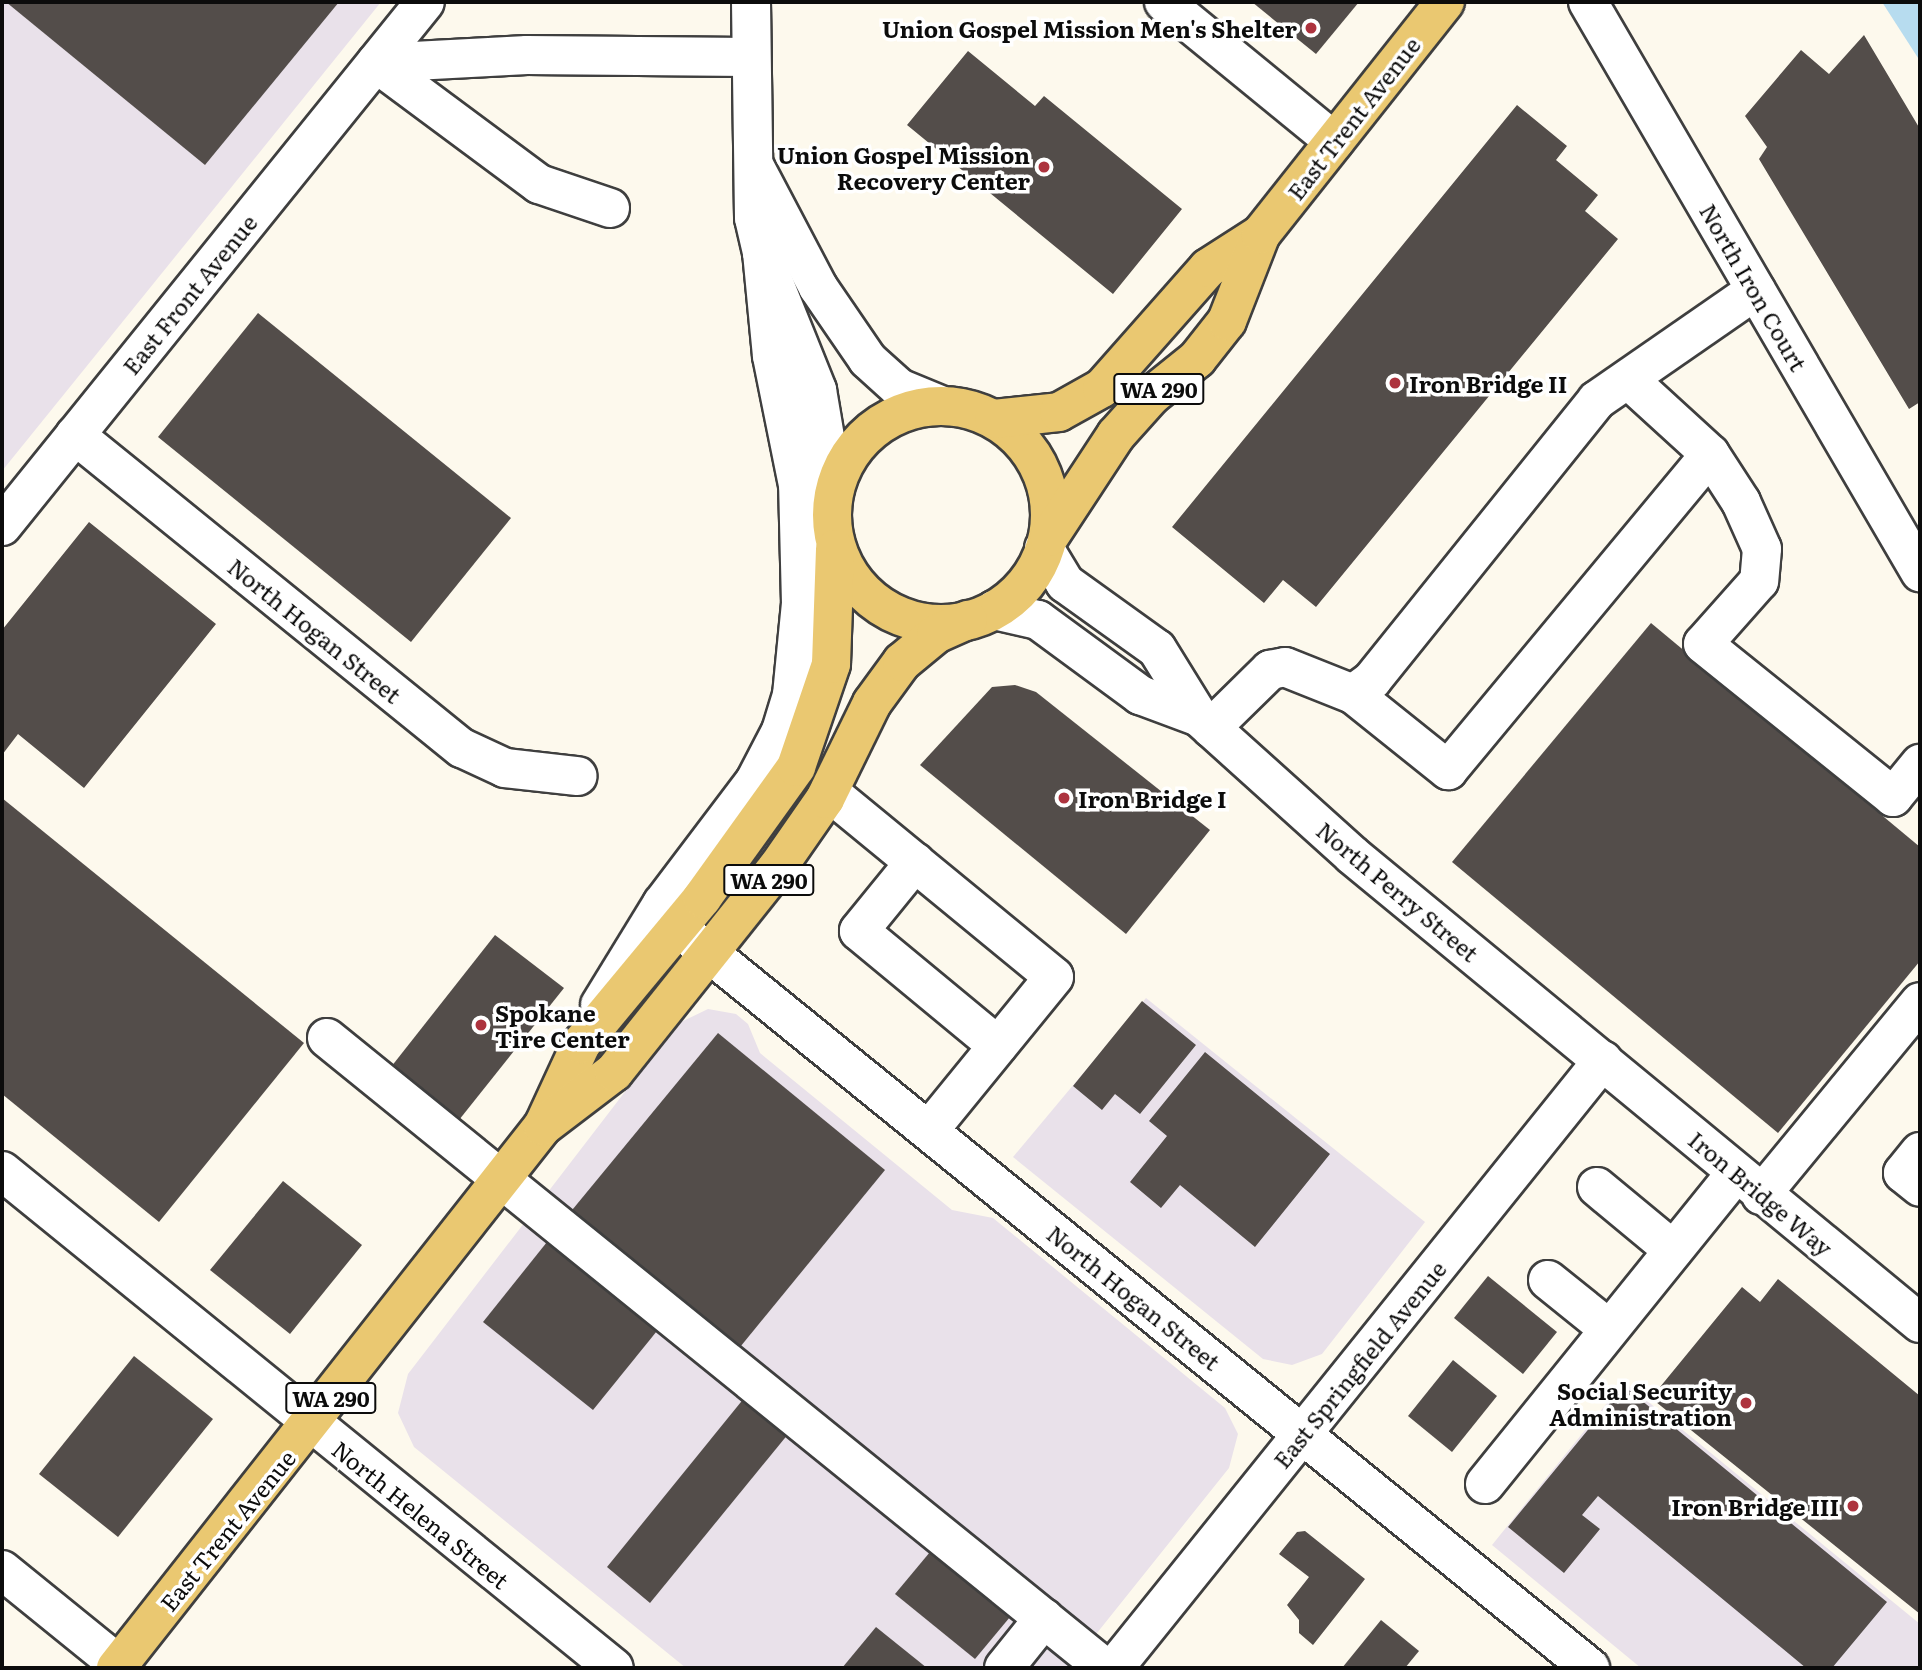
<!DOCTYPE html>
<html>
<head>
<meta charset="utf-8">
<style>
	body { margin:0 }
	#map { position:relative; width:1922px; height:1670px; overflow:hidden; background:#fdf9ed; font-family:Literata,serif }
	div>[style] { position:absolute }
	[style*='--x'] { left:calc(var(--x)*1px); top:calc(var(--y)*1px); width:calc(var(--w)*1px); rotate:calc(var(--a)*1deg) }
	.industrial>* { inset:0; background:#e9e1ea }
	.water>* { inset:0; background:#b7dcef }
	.building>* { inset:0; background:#534d4a }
	.roads { filter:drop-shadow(2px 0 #3f3f3f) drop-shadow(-2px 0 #3f3f3f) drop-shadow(0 2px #3f3f3f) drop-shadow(0 -2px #3f3f3f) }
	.minor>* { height:38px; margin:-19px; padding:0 19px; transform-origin:19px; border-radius:19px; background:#fff }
	.major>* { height:38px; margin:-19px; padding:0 19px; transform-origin:19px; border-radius:19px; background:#eac871 }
	.major>.ring { margin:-19px; padding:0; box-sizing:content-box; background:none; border:38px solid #eac871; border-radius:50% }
	.dots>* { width:19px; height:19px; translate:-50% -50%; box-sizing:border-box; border:4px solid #fff; border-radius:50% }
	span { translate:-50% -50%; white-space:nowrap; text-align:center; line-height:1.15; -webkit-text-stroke:7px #fff; paint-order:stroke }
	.shield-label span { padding:2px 5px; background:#fff; border:2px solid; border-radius:5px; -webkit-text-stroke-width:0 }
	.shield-label { font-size:21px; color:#0c0c0c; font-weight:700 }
	.poi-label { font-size:23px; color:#0c0c0c; font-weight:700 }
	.right { translate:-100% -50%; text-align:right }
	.left { translate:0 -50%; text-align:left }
	.street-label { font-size:23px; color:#0c0c0c }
	.frame { position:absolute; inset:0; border:4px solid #0c0c0c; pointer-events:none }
</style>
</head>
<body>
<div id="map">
	<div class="industrial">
		<div style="clip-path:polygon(2px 2px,381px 2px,2px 471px)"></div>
		<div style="clip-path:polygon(1146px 998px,1425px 1222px,1322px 1354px,1292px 1365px,1263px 1359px,1013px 1157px)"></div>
		<div style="clip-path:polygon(708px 1009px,736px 1014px,748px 1024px,760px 1053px,952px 1210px,993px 1218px,1225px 1408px,1238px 1434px,1229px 1468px,1069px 1668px,686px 1668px,414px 1447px,398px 1413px,408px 1374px,677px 1024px)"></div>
		<div style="clip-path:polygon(1624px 1382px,1920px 1624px,1920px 1668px,1641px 1668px,1492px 1545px)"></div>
	</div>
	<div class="water">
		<div style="clip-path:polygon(1882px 2px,1920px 2px,1920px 61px)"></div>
	</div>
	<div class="building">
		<div style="clip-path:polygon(6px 2px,339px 2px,205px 165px)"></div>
		<div style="clip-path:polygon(1252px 2px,1359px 2px,1316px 54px)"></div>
		<div style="clip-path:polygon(1864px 35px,1920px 129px,1920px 402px,1909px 409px,1759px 159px,1767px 147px,1745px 116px,1801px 50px,1829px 74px)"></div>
		<div style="clip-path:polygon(968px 51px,1035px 106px,1044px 96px,1182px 209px,1113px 294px,907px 125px)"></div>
		<div style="clip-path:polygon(1517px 105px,1567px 146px,1556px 160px,1598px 195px,1585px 211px,1618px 239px,1316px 607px,1283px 580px,1264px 603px,1172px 527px)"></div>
		<div style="clip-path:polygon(258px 313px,511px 518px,411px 642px,158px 437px)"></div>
		<div style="clip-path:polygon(89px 522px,216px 624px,84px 788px,18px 734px,2px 755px,2px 630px)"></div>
		<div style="clip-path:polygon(1651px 623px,1920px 847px,1920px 961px,1778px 1133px,1452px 862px)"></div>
		<div style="clip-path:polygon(1015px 685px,1036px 692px,1210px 830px,1126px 934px,920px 765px,992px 687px)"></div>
		<div style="clip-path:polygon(2px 798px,304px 1043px,159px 1222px,2px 1094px)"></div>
		<div style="clip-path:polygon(495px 935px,564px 988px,459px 1120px,391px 1067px)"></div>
		<div style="clip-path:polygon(1142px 1001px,1196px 1045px,1140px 1114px,1115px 1094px,1102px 1110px,1073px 1086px)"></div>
		<div style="clip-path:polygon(718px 1033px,885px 1170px,736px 1352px,568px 1215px)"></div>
		<div style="clip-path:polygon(1205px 1052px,1330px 1154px,1255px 1247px,1180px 1185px,1161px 1208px,1130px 1182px,1167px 1136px,1149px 1121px)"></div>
		<div style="clip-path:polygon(283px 1181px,362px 1245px,290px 1334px,210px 1270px)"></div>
		<div style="clip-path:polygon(551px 1237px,661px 1326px,593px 1410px,483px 1322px)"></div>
		<div style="clip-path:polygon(1488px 1276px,1557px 1332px,1523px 1374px,1454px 1318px)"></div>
		<div style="clip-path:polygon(1778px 1279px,1920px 1396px,1920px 1614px,1651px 1398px,1742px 1287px,1760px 1302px)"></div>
		<div style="clip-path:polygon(134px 1356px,213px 1419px,118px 1537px,39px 1474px)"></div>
		<div style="clip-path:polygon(1453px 1360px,1497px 1396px,1452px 1452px,1408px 1416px)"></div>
		<div style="clip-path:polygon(1624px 1386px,1887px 1602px,1832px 1668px,1806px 1668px,1598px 1496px,1582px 1515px,1600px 1529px,1564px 1573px,1508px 1527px)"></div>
		<div style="clip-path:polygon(745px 1397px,789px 1433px,650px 1603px,607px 1567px)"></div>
		<div style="clip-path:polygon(1305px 1531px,1365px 1579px,1313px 1645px,1299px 1633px,1299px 1620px,1287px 1605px,1309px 1577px,1279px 1554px,1297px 1532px)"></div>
		<div style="clip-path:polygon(930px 1552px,1010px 1617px,975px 1659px,895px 1594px)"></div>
		<div style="clip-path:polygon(1381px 1620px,1419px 1651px,1405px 1668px,1342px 1668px)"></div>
		<div style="clip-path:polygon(876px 1627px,927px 1668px,842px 1668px)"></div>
	</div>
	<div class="roads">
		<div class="minor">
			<div style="--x:751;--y:2;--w:216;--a:89.2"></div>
			<div style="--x:754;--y:218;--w:36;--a:77"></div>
			<div style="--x:762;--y:253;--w:148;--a:68.1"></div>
			<div style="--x:817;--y:390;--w:102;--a:80.4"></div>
			<div style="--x:1164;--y:2;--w:220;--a:39.3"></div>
			<div style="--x:1588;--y:2;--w:660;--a:59.78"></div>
			<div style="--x:376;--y:63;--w:151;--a:-3"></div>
			<div style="--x:527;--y:55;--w:221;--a:0.5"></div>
			<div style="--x:376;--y:63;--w:203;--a:36.6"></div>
			<div style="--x:539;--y:184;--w:75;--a:18.7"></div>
			<div style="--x:755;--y:167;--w:136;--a:62.3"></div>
			<div style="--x:818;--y:287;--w:88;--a:55.6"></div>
			<div style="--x:868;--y:360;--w:42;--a:42.1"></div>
			<div style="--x:899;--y:388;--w:44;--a:22.5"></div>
			<div style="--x:75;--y:435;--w:498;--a:39"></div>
			<div style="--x:462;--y:748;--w:47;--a:24.9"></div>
			<div style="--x:505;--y:768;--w:73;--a:6.3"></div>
			<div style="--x:1710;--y:454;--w:57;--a:57.1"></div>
			<div style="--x:1741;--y:502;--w:51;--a:65.9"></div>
			<div style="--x:1762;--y:549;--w:32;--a:95"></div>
			<div style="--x:1759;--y:581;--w:84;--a:131.6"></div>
			<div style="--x:1703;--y:644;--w:244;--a:38.8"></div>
			<div style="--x:1893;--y:797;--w:43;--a:-50.7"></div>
			<div style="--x:2;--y:526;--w:673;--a:-51.09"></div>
			<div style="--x:1044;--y:548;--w:41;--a:59"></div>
			<div style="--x:1065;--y:583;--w:113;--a:35.7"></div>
			<div style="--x:1157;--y:649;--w:80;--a:58.3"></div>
			<div style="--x:1199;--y:717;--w:206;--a:42"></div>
			<div style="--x:1352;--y:855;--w:736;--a:39.49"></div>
			<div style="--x:994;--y:610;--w:45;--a:12.8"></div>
			<div style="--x:1038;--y:620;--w:127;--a:36.3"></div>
			<div style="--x:1140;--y:695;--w:63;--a:20.4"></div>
			<div style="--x:1353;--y:694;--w:122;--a:38.7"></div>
			<div style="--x:1448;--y:770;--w:410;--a:-50.3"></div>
			<div style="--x:1710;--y:454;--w:111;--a:-137.6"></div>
			<div style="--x:1211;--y:728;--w:83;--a:-44.5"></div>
			<div style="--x:1270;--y:670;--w:15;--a:-11"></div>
			<div style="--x:1285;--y:667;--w:73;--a:21.7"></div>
			<div style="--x:1353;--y:694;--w:24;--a:-36"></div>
			<div style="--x:1372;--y:680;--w:359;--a:-51.2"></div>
			<div style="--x:1597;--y:400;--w:193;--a:-34.7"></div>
			<div style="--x:829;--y:792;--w:291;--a:39.4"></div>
			<div style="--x:1054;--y:977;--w:198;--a:129.2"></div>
			<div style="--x:915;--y:862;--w:89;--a:129.1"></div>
			<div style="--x:859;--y:931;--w:180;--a:39.6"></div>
			<div style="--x:677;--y:927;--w:1176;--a:39.06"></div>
			<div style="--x:600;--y:1005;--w:119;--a:-58.5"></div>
			<div style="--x:662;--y:904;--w:154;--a:-52.9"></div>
			<div style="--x:755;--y:781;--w:56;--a:-62.5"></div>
			<div style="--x:781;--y:731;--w:38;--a:-73"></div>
			<div style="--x:792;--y:695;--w:91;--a:-84.4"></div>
			<div style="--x:801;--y:604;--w:119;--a:-91.4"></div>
			<div style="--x:798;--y:485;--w:132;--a:-101.4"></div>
			<div style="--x:772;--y:356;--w:103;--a:-95.5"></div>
			<div style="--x:327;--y:1038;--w:1001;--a:39"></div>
			<div style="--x:1920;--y:1152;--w:27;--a:129"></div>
			<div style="--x:1903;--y:1173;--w:22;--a:39"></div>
			<div style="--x:2;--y:1171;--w:788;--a:39.08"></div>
			<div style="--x:1597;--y:1187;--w:99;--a:39.7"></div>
			<div style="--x:1761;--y:1195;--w:250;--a:-50.5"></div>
			<div style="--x:1548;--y:1280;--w:78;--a:38.8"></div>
			<div style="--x:1485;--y:1484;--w:400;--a:-51.1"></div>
			<div style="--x:2;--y:1570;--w:156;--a:39"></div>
			<div style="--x:1004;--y:1668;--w:64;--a:-51.3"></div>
			<div style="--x:1114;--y:1668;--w:780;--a:-51.19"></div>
		</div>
		<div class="major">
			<div class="ring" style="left:832px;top:406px;width:180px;height:180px"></div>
			<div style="--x:994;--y:419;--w:65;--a:-6.1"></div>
			<div style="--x:1059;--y:412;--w:49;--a:-29.2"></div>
			<div style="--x:1102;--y:388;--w:160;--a:-48.5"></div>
			<div style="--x:1208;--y:268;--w:63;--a:-32.7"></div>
			<div style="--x:1049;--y:537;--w:122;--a:-56.7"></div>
			<div style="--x:1116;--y:435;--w:52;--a:-48.1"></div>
			<div style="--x:1151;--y:396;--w:59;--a:-38.8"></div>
			<div style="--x:1197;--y:359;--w:48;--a:-51.7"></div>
			<div style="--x:1227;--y:321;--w:93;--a:-68.7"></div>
			<div style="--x:1261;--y:234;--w:296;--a:-51.6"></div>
			<div style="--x:545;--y:1122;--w:86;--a:-65.2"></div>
			<div style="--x:581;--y:1044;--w:190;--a:-50.3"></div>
			<div style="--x:702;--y:898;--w:161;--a:-54.3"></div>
			<div style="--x:796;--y:767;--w:109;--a:-71.2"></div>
			<div style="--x:831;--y:664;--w:115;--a:-88"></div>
			<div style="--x:116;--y:1668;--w:690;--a:-51.77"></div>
			<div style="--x:543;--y:1126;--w:89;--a:-37.3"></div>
			<div style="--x:614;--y:1072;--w:261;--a:-51.4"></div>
			<div style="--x:777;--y:868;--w:84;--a:-55.2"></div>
			<div style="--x:825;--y:799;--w:107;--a:-63.9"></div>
			<div style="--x:872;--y:703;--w:51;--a:-53.8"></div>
			<div style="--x:902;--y:662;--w:44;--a:-39.5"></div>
			<div style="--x:936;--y:634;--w:35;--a:-24"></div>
		</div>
	</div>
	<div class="dots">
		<div style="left:1311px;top:28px;background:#ad333e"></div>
		<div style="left:1044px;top:167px;background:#ad333e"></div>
		<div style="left:1395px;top:383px;background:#ad333e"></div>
		<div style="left:1064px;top:798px;background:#ad333e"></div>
		<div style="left:481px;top:1025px;background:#ad333e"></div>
		<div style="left:1746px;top:1403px;background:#ad333e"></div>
		<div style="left:1853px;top:1506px;background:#ad333e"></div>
	</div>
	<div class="shield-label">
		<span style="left:1159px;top:389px">WA 290</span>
		<span style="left:769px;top:880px">WA 290</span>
		<span style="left:331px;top:1398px">WA 290</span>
	</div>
	<div class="poi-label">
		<span class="right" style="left:1297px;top:28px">Union Gospel Mission Men's Shelter</span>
		<span class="right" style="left:1030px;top:167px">Union Gospel Mission<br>Recovery Center</span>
		<span class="left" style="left:1409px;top:383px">Iron Bridge II</span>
		<span class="left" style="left:1078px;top:798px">Iron Bridge I</span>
		<span class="left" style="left:495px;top:1025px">Spokane<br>Tire Center</span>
		<span class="right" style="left:1732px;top:1403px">Social Security<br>Administration</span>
		<span class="right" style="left:1839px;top:1506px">Iron Bridge III</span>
	</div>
	<div class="street-label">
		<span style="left:1353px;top:118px;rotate:-52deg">East Trent Avenue</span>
		<span style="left:1754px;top:287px;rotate:60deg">North Iron Court</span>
		<span style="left:189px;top:294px;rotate:-51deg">East Front Avenue</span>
		<span style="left:315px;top:630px;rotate:39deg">North Hogan Street</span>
		<span style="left:1398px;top:891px;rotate:40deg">North Perry Street</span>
		<span style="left:1761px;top:1193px;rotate:40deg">Iron Bridge Way</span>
		<span style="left:1134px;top:1297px;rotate:39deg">North Hogan Street</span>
		<span style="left:1359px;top:1364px;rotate:-51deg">East Springfield Avenue</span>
		<span style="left:421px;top:1514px;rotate:39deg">North Helena Street</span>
		<span style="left:227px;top:1530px;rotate:-51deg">East Trent Avenue</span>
	</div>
	<div class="frame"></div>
</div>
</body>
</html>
